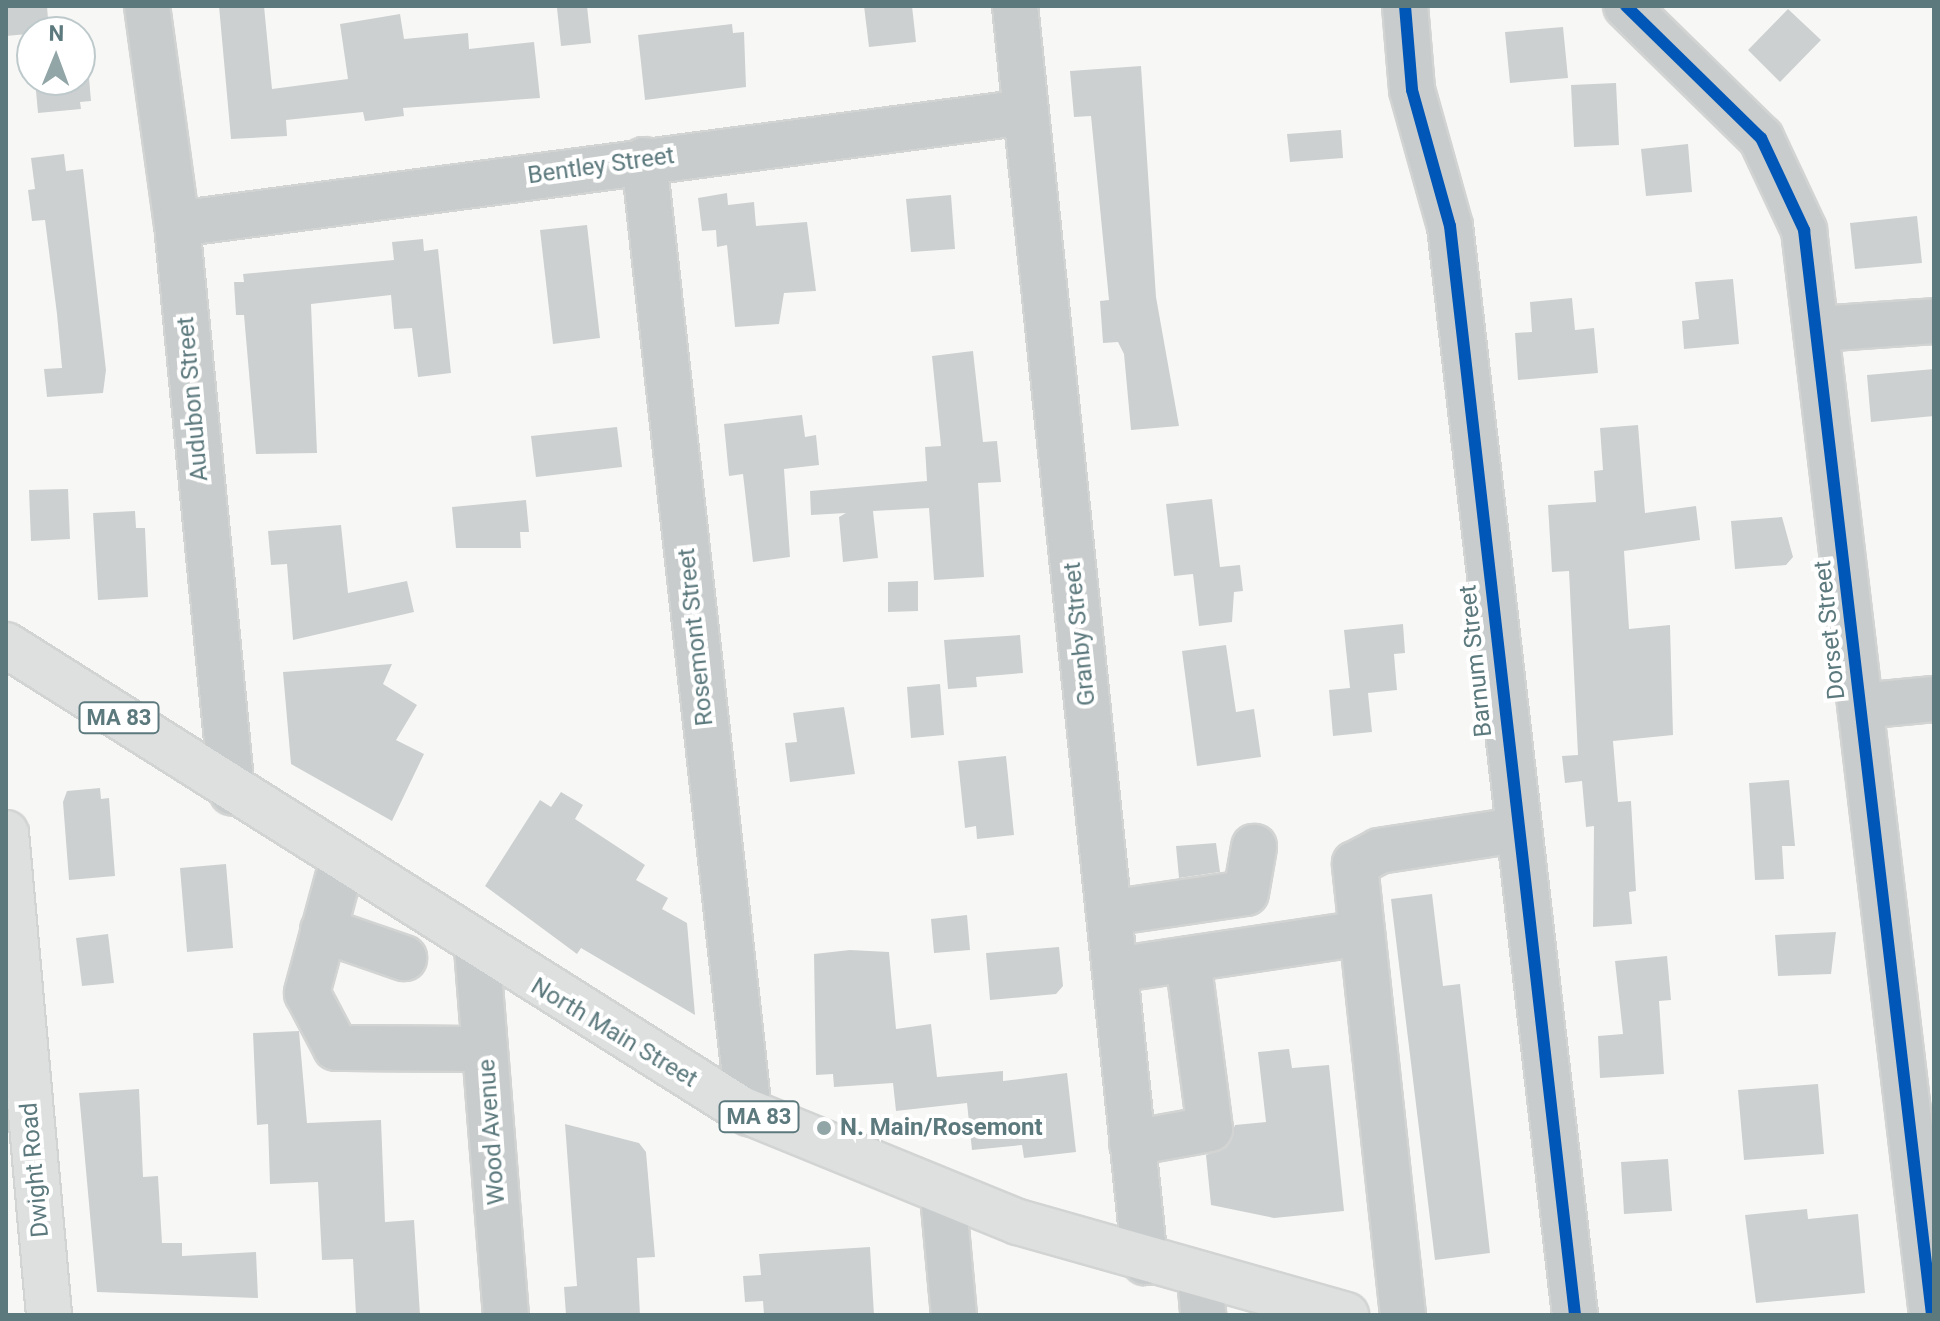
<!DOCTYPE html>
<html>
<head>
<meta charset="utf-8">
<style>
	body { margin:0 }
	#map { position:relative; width:1940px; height:1321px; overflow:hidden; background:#f7f7f6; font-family:Roboto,sans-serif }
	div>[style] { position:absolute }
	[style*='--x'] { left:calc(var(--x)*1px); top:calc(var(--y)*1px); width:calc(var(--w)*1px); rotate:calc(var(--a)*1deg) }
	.building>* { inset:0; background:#cdd0d0 }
	.roads { filter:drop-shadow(2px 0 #d2d4d3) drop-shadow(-2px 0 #d2d4d3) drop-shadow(0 2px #d2d4d3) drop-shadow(0 -2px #d2d4d3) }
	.minor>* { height:44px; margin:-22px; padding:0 22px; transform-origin:22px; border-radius:22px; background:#c9cccc }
	.major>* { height:44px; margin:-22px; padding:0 22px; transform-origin:22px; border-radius:22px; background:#dee0e0 }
	.cycleway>* { height:12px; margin:-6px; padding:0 6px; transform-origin:6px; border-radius:6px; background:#0057b8 }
	.dots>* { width:22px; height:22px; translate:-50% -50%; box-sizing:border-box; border:4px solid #fff; border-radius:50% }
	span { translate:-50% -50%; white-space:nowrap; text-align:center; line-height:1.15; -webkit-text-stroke:8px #fff; paint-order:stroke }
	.shield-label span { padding:2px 6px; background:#fff; border:2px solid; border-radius:6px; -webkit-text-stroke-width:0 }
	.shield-label { font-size:22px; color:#5c797d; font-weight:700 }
	.street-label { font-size:24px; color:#5c797d }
	.poi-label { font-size:24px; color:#5c797d; font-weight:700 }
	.left { translate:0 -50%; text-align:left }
	.frame { position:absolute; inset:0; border:8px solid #5c797d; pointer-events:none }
	.north { position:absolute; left:16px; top:16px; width:80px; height:80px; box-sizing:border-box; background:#fff; border:2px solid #bec9cb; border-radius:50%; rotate:1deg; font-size:22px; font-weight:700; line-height:32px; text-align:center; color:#5c797d }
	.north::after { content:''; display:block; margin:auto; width:28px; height:36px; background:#92a5a7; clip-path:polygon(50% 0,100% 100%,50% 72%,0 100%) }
</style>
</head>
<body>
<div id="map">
	<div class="building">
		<div style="clip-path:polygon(6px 6px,47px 6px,49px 32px,6px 36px)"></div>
		<div style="clip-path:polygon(219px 6px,264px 6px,272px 89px,348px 79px,340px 24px,400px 14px,404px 39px,468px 33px,469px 49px,534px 42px,540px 98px,403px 108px,404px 116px,365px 121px,363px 112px,286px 120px,287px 136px,231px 139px)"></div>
		<div style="clip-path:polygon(587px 6px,591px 43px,561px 46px,557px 8px)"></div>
		<div style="clip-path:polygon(864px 6px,912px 6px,916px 42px,869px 47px)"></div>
		<div style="clip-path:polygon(1788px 9px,1821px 40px,1780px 82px,1748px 50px)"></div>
		<div style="clip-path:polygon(732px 24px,733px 33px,744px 32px,746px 87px,645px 100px,638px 35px)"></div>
		<div style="clip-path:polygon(1563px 27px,1568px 78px,1510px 83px,1505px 32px)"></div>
		<div style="clip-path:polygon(80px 66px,88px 66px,91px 101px,80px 102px,81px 109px,38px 113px,35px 80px,80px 80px)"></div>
		<div style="clip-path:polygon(1141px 66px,1156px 297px,1179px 426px,1131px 430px,1124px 354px,1118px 342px,1103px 343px,1100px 301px,1109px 300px,1091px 116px,1074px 117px,1070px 71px)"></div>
		<div style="clip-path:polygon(1616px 83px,1619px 145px,1574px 147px,1571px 85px)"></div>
		<div style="clip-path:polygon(1341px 130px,1343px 158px,1290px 162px,1287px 134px)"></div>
		<div style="clip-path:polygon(1688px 144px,1692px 192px,1646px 196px,1641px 149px)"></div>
		<div style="clip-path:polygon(64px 154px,66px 171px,83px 169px,106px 370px,103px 393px,47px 397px,44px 369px,62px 368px,57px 314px,45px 220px,32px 221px,28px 190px,35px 189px,31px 158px)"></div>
		<div style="clip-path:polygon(727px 193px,728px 205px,754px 202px,756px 226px,807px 222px,816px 291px,784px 293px,779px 324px,735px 327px,727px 245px,717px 247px,716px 230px,702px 231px,698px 198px)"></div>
		<div style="clip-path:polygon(951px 195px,955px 249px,911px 252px,906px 199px)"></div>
		<div style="clip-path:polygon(1917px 216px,1922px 263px,1855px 269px,1850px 223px)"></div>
		<div style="clip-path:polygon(587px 225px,600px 338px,553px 344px,540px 230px)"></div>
		<div style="clip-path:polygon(423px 239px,424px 251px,438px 249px,451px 373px,418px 377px,412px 328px,394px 329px,391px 295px,311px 304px,317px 453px,256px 454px,244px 315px,236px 315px,234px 282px,244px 282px,243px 274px,394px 260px,392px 242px)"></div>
		<div style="clip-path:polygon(1733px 279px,1739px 344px,1684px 349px,1682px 321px,1699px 319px,1695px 282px)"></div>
		<div style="clip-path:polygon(1572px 298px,1575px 330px,1594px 328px,1598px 373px,1518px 380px,1515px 333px,1532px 332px,1530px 302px)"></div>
		<div style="clip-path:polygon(973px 351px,983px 442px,997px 441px,1001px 482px,978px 483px,984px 577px,934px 580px,929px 508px,873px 511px,878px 558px,843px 562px,839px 517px,846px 513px,811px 515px,810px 491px,927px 481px,925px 447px,941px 446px,932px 356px)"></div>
		<div style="clip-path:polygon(1934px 369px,1934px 416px,1871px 422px,1867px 375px)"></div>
		<div style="clip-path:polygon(802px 415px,805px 437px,816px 435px,819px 465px,784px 469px,790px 557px,753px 562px,743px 474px,729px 476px,724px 424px)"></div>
		<div style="clip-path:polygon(1638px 425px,1645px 513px,1696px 506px,1700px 540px,1624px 551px,1629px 629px,1670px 625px,1673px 735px,1613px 741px,1618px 802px,1631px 801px,1636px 891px,1629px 892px,1632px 924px,1593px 927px,1594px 826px,1586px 827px,1582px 781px,1565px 783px,1562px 756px,1578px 755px,1569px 571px,1552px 572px,1548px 505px,1596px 502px,1594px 471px,1603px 470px,1600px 428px)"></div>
		<div style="clip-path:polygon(617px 427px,622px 467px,536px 477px,531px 436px)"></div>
		<div style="clip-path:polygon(68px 489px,70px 539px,31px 541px,29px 490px)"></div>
		<div style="clip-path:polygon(1212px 499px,1220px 567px,1240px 565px,1243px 591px,1234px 592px,1232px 622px,1199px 626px,1193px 574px,1174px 576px,1166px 504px)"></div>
		<div style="clip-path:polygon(526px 500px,529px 532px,520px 532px,521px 548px,456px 548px,452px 507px)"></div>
		<div style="clip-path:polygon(135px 511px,136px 528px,145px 528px,148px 597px,98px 600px,93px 513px)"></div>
		<div style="clip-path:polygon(1782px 517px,1793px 557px,1786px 565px,1735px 569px,1731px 521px)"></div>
		<div style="clip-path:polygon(341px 525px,348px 593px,407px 581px,414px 612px,293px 640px,287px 564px,271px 565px,268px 531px)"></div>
		<div style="clip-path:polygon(918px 581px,918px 611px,888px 612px,888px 582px)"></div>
		<div style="clip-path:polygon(1403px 624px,1405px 653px,1394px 654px,1397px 690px,1368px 693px,1372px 732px,1333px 736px,1329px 690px,1350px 688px,1344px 630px)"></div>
		<div style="clip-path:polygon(1020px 635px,1023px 673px,976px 677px,977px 687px,948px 689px,944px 640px)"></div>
		<div style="clip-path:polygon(1226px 645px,1236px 712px,1254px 709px,1261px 757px,1197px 766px,1182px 651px)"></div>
		<div style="clip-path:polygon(392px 664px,383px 684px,417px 705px,396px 740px,424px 754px,392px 821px,291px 764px,283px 672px)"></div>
		<div style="clip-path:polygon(940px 684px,944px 735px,911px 738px,907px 687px)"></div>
		<div style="clip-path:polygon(844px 707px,855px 774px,790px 782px,785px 743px,797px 742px,793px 713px)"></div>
		<div style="clip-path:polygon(1006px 756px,1014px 835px,977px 839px,976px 826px,965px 828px,958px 761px)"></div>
		<div style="clip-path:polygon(1789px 780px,1795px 846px,1782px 846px,1784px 879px,1755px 880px,1749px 783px)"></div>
		<div style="clip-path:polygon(100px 788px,101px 799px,109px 798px,115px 876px,69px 880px,63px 802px,67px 791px)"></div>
		<div style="clip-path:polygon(561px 792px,583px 805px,575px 819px,645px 865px,636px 880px,668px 898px,662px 909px,687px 923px,695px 1015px,581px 948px,577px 954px,485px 886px,540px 800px,551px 807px)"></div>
		<div style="clip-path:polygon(1216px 843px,1220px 872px,1179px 878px,1176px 846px)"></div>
		<div style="clip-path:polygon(226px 864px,233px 948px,187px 952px,180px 868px)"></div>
		<div style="clip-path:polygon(1432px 894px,1443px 986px,1460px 984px,1490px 1253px,1435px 1260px,1391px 899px)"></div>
		<div style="clip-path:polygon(967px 915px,970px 950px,934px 953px,931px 919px)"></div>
		<div style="clip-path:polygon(1836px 932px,1831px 974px,1778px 976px,1775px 935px)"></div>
		<div style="clip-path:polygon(108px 934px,114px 983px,82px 986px,76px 938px)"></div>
		<div style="clip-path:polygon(1059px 947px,1063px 986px,1056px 994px,990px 1000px,986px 953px)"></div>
		<div style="clip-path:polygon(850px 950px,889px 952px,896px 1029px,931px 1024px,937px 1077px,1003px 1071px,1003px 1081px,1067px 1073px,1076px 1152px,1024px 1158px,1022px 1145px,972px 1150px,967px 1103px,896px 1111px,893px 1083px,834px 1087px,833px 1074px,816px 1075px,814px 954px)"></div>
		<div style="clip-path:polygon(1667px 956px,1671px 1000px,1659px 1001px,1664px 1074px,1600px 1078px,1598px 1036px,1623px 1034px,1615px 961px)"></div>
		<div style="clip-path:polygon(299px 1031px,307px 1123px,381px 1120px,385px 1222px,414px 1220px,420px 1315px,356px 1315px,353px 1259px,322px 1260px,318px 1182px,270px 1184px,268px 1124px,257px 1125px,253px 1033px)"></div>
		<div style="clip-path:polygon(1289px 1049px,1292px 1068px,1329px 1065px,1344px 1211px,1274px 1218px,1211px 1205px,1206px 1155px,1226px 1148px,1235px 1125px,1266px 1122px,1258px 1052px)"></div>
		<div style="clip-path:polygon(1818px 1084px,1824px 1154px,1744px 1160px,1738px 1090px)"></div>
		<div style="clip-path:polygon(139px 1089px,143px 1177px,158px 1176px,162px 1243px,182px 1243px,182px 1256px,256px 1252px,258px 1298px,97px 1292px,79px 1093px)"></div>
		<div style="clip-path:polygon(565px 1124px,639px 1143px,646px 1152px,655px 1257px,637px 1258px,640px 1315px,566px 1315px,564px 1287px,577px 1286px)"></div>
		<div style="clip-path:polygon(1668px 1159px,1672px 1211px,1624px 1214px,1621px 1162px)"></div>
		<div style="clip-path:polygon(1807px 1209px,1808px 1219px,1858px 1214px,1865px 1293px,1756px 1303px,1745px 1215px)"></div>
		<div style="clip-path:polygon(870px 1247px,874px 1315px,764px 1315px,763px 1301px,745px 1302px,743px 1276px,761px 1275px,759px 1254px)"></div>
	</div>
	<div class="roads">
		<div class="minor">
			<div style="--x:147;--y:6;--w:220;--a:82.2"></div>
			<div style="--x:177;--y:224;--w:571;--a:84.47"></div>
			<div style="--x:1015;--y:6;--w:1263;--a:84.09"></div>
			<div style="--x:1405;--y:6;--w:84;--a:85.2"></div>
			<div style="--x:1412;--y:90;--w:141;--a:74.4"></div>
			<div style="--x:1450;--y:226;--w:1096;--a:83.45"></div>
			<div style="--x:1626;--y:6;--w:189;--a:44.4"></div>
			<div style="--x:1761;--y:138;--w:102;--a:64.9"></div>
			<div style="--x:1804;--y:230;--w:1093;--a:83.27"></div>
			<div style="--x:644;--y:160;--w:959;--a:83.71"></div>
			<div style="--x:177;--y:224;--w:856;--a:-7.52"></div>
			<div style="--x:1818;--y:329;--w:116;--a:-3.9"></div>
			<div style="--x:1861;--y:706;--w:73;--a:-5.5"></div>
			<div style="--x:342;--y:863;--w:135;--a:105.1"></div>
			<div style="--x:307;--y:993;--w:62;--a:62.2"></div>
			<div style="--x:336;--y:1048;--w:149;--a:0.4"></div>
			<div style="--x:1109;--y:913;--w:138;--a:-8.3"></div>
			<div style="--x:1246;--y:893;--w:47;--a:-80.1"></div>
			<div style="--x:323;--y:930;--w:86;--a:19.1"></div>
			<div style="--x:477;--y:948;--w:368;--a:85.5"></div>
			<div style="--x:1115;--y:970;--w:250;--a:-8.5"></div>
			<div style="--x:1132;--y:1143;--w:79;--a:-10.2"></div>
			<div style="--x:1210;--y:1129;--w:171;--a:-97.4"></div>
			<div style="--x:943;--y:1195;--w:121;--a:84.8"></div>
			<div style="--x:1200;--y:1277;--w:38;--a:85"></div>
			<div style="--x:1403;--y:1315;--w:454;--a:-96.1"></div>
			<div style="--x:1355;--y:864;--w:27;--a:-28"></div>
			<div style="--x:1379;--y:851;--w:140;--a:-8.7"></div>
		</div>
		<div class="major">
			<div style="--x:6;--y:645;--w:869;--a:32.26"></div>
			<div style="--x:741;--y:1109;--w:299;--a:22.2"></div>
			<div style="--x:1018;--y:1222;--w:341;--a:15.8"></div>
			<div style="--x:6;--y:833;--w:484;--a:84.9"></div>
		</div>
	</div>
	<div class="cycleway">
		<div style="--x:1405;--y:6;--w:84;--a:85.2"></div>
		<div style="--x:1412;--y:90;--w:141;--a:74.4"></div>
		<div style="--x:1450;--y:226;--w:1096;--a:83.45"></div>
		<div style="--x:1626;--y:6;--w:189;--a:44.4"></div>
		<div style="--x:1761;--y:138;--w:102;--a:64.9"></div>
		<div style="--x:1804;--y:230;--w:1093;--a:83.27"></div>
	</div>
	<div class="dots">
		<div style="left:824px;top:1128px;background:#92a5a7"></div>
	</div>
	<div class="shield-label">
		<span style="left:119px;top:718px">MA 83</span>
		<span style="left:759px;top:1117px">MA 83</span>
	</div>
	<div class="street-label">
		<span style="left:601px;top:166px;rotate:-8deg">Bentley Street</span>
		<span style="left:193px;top:399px;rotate:-95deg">Audubon Street</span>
		<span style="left:1830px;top:630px;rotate:-96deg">Dorset Street</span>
		<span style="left:1080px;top:634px;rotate:-96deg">Granby Street</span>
		<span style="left:696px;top:637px;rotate:-96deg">Rosemont Street</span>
		<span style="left:1476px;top:661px;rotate:-96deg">Barnum Street</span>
		<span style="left:614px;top:1033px;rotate:31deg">North Main Street</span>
		<span style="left:492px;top:1132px;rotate:-94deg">Wood Avenue</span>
		<span style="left:35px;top:1170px;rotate:-95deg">Dwight Road</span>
	</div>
	<div class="poi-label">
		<span class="left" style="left:840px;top:1128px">N. Main/Rosemont</span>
	</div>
	<div class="frame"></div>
	<div class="north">N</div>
</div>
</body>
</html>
